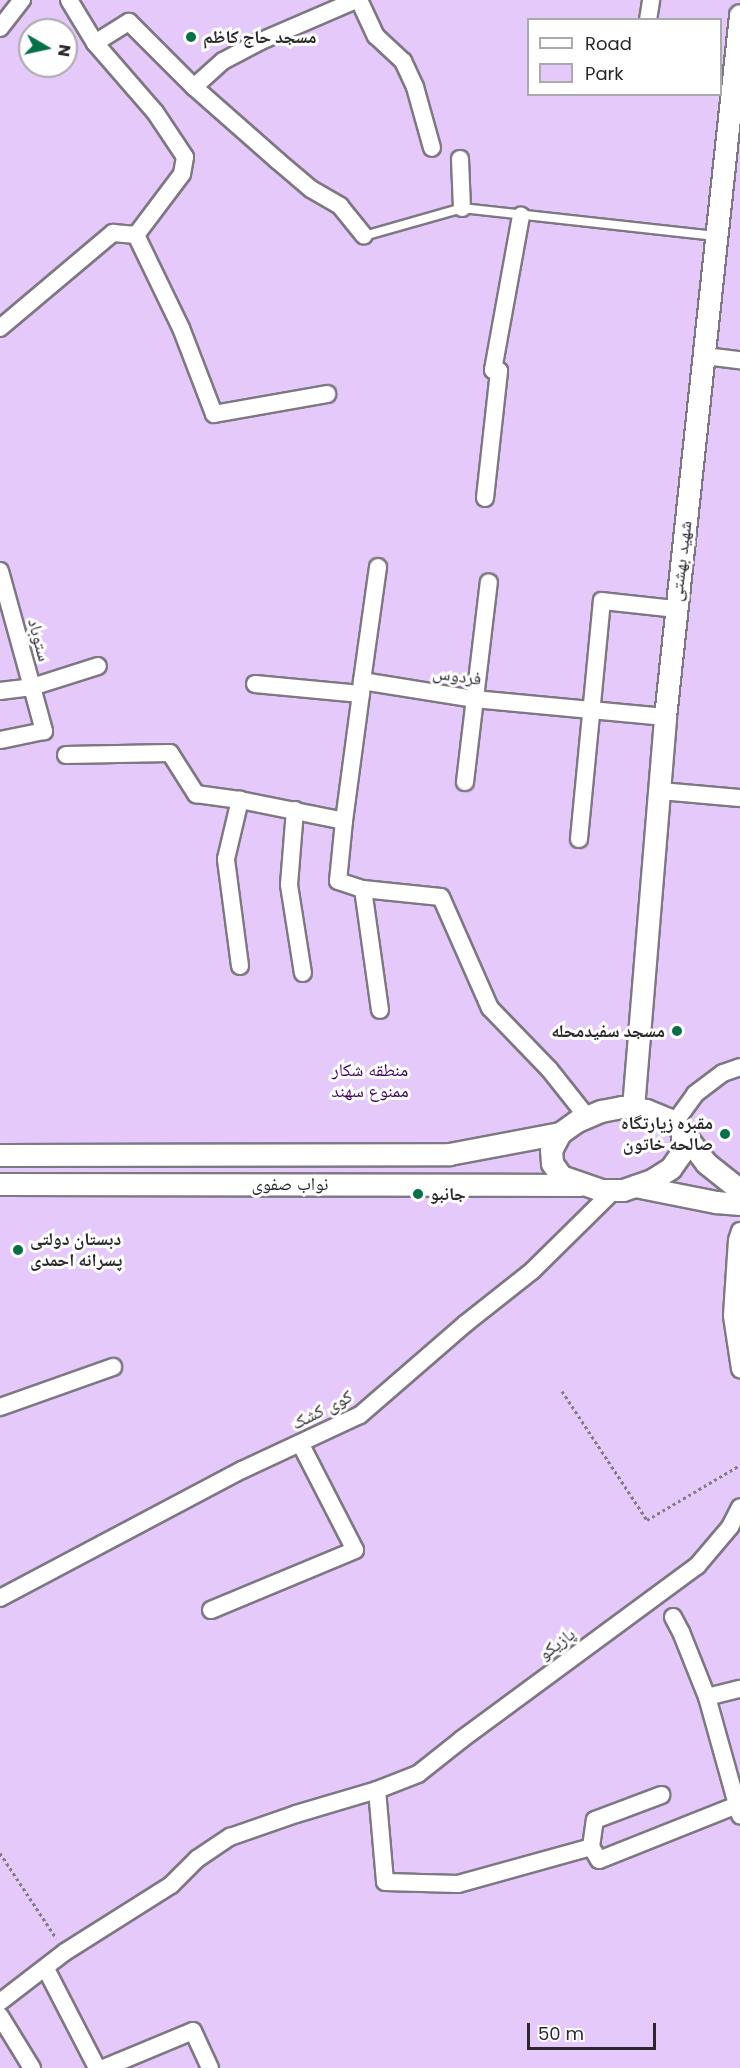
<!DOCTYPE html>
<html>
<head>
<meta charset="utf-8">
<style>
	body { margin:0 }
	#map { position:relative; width:740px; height:2068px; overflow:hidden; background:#e8e2ed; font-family:Poppins,"Noto Naskh Arabic",sans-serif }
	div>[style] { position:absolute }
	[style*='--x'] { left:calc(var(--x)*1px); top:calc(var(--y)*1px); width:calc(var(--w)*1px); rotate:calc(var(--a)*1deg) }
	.green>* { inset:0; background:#e5c9fb }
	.path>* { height:3px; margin-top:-1.5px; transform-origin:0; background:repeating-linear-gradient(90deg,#807c83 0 3px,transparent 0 6px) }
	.roads { filter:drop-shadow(2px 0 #7d7881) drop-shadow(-2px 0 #7d7881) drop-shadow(0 2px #7d7881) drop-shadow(0 -2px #7d7881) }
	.service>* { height:8px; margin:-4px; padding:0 4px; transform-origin:4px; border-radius:4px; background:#fff }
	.minor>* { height:16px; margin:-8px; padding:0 8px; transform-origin:8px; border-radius:8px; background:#fff }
	.tertiary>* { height:21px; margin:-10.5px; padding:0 10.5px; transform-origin:10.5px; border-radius:10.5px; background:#fff }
	.dots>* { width:16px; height:16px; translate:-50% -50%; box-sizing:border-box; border:3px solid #fff; border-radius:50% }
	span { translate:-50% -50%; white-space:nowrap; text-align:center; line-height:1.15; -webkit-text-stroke:6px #fff; paint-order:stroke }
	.poi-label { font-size:18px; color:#2a282c; font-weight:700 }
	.left { translate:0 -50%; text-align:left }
	.right { translate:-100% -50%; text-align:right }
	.street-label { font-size:18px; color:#2a282c }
	.park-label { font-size:18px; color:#440362 }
	.legend { position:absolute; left:527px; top:18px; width:195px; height:78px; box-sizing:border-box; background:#fff; border:2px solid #aaa9ab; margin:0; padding:8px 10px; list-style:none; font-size:18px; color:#2a282c }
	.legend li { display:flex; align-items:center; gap:12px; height:30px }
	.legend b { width:30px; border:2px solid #aaa9ab }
	.north { position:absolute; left:18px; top:18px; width:60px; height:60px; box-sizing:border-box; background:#fff; border:2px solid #aaa9ab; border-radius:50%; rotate:99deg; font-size:16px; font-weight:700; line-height:24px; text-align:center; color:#2a282c }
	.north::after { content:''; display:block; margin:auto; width:21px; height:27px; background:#067149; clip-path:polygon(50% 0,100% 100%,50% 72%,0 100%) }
	.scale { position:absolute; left:527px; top:2023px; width:129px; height:27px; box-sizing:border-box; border:3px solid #2a282c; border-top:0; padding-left:8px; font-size:18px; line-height:21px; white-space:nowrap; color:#2a282c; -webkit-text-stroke:4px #fff; paint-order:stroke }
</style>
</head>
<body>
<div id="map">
	<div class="green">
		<div style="clip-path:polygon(evenodd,0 0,740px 0,740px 2068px,0 2068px,0 0,528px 20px,720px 20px,720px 94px,528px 94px,528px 20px,0 0,30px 30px,66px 30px,66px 66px,30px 66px,30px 30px)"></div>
	</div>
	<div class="path">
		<div style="--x:562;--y:1391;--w:154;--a:56.6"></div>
		<div style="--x:647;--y:1520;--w:108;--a:-30.6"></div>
		<div style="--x:0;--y:1853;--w:102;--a:56.6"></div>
	</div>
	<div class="roads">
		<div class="service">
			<div style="--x:364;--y:236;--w:102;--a:-15.9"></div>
			<div style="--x:462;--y:208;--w:255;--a:6.3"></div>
		</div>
		<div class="minor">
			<div style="--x:69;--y:0;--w:50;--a:58.8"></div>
			<div style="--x:95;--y:43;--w:40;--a:-32"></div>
			<div style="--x:129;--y:22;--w:92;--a:45"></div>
			<div style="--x:194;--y:87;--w:112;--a:41.4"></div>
			<div style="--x:278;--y:161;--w:43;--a:40.3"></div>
			<div style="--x:311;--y:189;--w:34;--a:30"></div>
			<div style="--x:340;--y:206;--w:38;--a:51"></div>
			<div style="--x:359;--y:0;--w:40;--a:65"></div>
			<div style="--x:376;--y:36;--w:37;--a:43"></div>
			<div style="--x:403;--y:61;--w:29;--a:65"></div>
			<div style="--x:415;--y:87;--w:63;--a:74.4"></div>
			<div style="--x:648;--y:20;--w:20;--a:-81"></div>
			<div style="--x:0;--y:28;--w:36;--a:-52"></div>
			<div style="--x:95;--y:43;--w:91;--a:49"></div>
			<div style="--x:155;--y:112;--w:54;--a:56.3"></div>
			<div style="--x:185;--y:157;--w:17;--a:100"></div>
			<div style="--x:182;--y:174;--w:76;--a:127"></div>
			<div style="--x:136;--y:235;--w:103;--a:64.2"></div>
			<div style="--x:181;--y:328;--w:92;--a:69"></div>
			<div style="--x:214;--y:414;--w:115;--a:-10"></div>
			<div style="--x:194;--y:87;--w:39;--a:-42"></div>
			<div style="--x:223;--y:61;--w:43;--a:-27.8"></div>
			<div style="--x:261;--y:41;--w:103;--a:-23.3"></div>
			<div style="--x:460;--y:159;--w:49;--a:87.7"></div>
			<div style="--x:0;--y:328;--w:148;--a:-40.1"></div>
			<div style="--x:113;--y:233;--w:23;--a:5"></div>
			<div style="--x:705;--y:356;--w:35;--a:7"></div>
			<div style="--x:485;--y:498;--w:128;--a:-83.7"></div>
			<div style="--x:499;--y:371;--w:6;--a:-171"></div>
			<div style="--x:493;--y:370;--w:157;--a:-79.7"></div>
			<div style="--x:0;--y:571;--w:120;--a:74.6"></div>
			<div style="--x:32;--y:687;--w:69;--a:-17.7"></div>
			<div style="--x:362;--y:681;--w:115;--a:-82"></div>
			<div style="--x:255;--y:684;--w:106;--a:5.4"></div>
			<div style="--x:361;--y:694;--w:13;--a:-86"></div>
			<div style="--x:362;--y:681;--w:113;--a:9.1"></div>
			<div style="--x:474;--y:699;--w:192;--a:5.4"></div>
			<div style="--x:0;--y:691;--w:32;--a:-7"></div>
			<div style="--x:32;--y:687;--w:46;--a:74.7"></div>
			<div style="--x:44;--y:731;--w:45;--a:168.4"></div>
			<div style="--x:66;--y:755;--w:104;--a:-1.1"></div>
			<div style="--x:170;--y:753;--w:49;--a:57.6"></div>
			<div style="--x:196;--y:794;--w:44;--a:7.8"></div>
			<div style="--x:240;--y:800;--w:106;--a:11.4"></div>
			<div style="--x:344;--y:821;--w:128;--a:-82.4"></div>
			<div style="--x:465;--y:782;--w:201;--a:-83.2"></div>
			<div style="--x:660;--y:791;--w:80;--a:5"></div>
			<div style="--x:295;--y:810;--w:75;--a:94.6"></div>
			<div style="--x:289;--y:885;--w:89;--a:81"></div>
			<div style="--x:344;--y:821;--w:60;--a:95.7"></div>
			<div style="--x:338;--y:881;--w:26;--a:18"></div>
			<div style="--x:363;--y:889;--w:78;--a:5.9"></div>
			<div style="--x:441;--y:897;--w:121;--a:66.2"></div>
			<div style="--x:490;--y:1008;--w:85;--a:46"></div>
			<div style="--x:549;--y:1069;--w:61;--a:51.6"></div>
			<div style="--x:579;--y:839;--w:239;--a:-84.5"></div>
			<div style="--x:602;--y:601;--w:74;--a:6.2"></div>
			<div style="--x:363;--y:889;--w:122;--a:82"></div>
			<div style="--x:240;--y:966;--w:108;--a:-97.5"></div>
			<div style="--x:226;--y:859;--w:61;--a:-76.7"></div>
			<div style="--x:675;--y:1122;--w:34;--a:-54"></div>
			<div style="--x:695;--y:1094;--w:35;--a:-37"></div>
			<div style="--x:723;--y:1073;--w:18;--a:-19"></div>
			<div style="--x:740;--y:1231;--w:9;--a:108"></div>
			<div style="--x:737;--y:1240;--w:76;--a:93.8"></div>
			<div style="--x:732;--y:1316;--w:54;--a:81.4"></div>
			<div style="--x:0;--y:1407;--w:120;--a:-19.5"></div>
			<div style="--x:0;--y:1598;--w:274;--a:-27.9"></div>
			<div style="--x:242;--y:1470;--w:130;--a:-25"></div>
			<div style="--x:360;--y:1415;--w:139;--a:-40.9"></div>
			<div style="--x:465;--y:1324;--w:85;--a:-38.3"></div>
			<div style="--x:532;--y:1271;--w:115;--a:-44.6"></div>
			<div style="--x:211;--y:1610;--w:156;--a:-22.6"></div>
			<div style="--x:355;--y:1550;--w:120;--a:-117.2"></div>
			<div style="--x:673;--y:1617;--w:17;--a:62"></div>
			<div style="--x:681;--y:1632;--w:70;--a:68.2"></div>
			<div style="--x:707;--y:1697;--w:123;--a:74.4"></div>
			<div style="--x:707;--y:1697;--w:34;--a:-14"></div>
			<div style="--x:377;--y:1790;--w:44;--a:-21.3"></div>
			<div style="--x:418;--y:1774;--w:56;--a:-38.5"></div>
			<div style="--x:462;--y:1739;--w:292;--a:-36.4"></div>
			<div style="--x:697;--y:1566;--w:51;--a:-49.8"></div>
			<div style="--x:730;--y:1527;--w:22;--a:-63"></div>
			<div style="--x:591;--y:1847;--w:15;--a:58"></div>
			<div style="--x:599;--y:1860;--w:149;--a:-21.7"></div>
			<div style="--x:46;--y:1969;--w:111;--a:62.7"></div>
			<div style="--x:0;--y:2002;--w:82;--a:-37.6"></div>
			<div style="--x:65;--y:1952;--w:125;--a:-32.3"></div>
			<div style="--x:171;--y:1885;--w:37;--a:-45"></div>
			<div style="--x:197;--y:1859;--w:40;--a:-34"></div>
			<div style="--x:230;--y:1837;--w:70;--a:-19.2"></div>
			<div style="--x:296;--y:1814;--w:84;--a:-16.5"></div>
			<div style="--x:377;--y:1790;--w:92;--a:85"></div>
			<div style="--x:385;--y:1882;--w:73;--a:1.6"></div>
			<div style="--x:458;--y:1884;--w:138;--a:-15.5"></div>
			<div style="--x:591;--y:1847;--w:27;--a:-82"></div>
			<div style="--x:595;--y:1820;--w:71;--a:-20.7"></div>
			<div style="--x:0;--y:2016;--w:61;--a:58.4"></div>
			<div style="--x:104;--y:2068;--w:96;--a:-22.6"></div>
			<div style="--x:193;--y:2031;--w:41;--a:65.3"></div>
		</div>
		<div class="tertiary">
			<div style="--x:622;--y:1107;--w:24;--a:7"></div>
			<div style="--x:646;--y:1110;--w:31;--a:22"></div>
			<div style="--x:675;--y:1122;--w:11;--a:52"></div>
			<div style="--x:682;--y:1131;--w:21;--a:90"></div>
			<div style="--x:682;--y:1152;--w:19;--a:125"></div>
			<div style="--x:671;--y:1168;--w:22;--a:148"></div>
			<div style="--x:652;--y:1180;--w:31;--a:161"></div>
			<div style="--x:623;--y:1190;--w:22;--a:180"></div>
			<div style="--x:601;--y:1190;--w:42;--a:-160.7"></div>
			<div style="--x:561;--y:1176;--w:16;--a:-125"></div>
			<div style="--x:552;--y:1163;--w:13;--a:-94"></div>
			<div style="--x:551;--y:1150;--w:19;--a:-62"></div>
			<div style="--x:560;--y:1133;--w:21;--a:-35"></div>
			<div style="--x:577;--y:1121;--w:26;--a:-23"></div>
			<div style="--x:601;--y:1111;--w:21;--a:-11"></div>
			<div style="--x:633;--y:1108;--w:392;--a:-85.3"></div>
			<div style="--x:665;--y:717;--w:706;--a:-83.9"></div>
			<div style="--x:682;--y:1131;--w:40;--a:53"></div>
			<div style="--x:706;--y:1163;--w:43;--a:38.5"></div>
			<div style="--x:0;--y:1155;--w:449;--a:-0.1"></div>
			<div style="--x:449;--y:1154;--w:113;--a:-10.7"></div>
			<div style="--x:0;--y:1184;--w:580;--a:0.1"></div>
			<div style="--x:635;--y:1186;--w:83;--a:11.2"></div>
			<div style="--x:716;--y:1202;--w:24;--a:5"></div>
		</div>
	</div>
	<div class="dots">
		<div style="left:191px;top:37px;background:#067149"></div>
		<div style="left:677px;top:1031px;background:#067149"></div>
		<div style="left:725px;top:1134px;background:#067149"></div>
		<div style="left:418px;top:1194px;background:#067149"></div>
		<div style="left:18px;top:1250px;background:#067149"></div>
	</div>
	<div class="poi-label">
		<span class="left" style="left:203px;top:37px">مسجد حاج کاظم</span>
		<span class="right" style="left:665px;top:1031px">مسجد سفیدمحله</span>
		<span class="right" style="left:713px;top:1134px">مقبره زیارتگاه<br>صالحه خاتون</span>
		<span class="left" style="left:430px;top:1194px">جانبو</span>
		<span class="left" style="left:30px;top:1250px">دبستان دولتی<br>پسرانه احمدی</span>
	</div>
	<div class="street-label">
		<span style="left:681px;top:561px;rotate:-83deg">شهید بهشتی</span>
		<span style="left:39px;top:640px;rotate:75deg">ستوباد</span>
		<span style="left:457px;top:676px;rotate:8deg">فردوس</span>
		<span style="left:290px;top:1184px">نواب صفوی</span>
		<span style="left:322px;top:1410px;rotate:-27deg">کوی کشک</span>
		<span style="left:557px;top:1644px;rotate:-37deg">پازیکو</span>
	</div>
	<div class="park-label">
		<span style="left:370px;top:1081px">منطقه شکار<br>ممنوع سهند</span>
	</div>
	<ul class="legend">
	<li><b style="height:8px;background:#fff"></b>Road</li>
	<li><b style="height:16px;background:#e5c9fb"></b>Park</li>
	</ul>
	<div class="north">N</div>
	<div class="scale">50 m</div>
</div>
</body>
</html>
